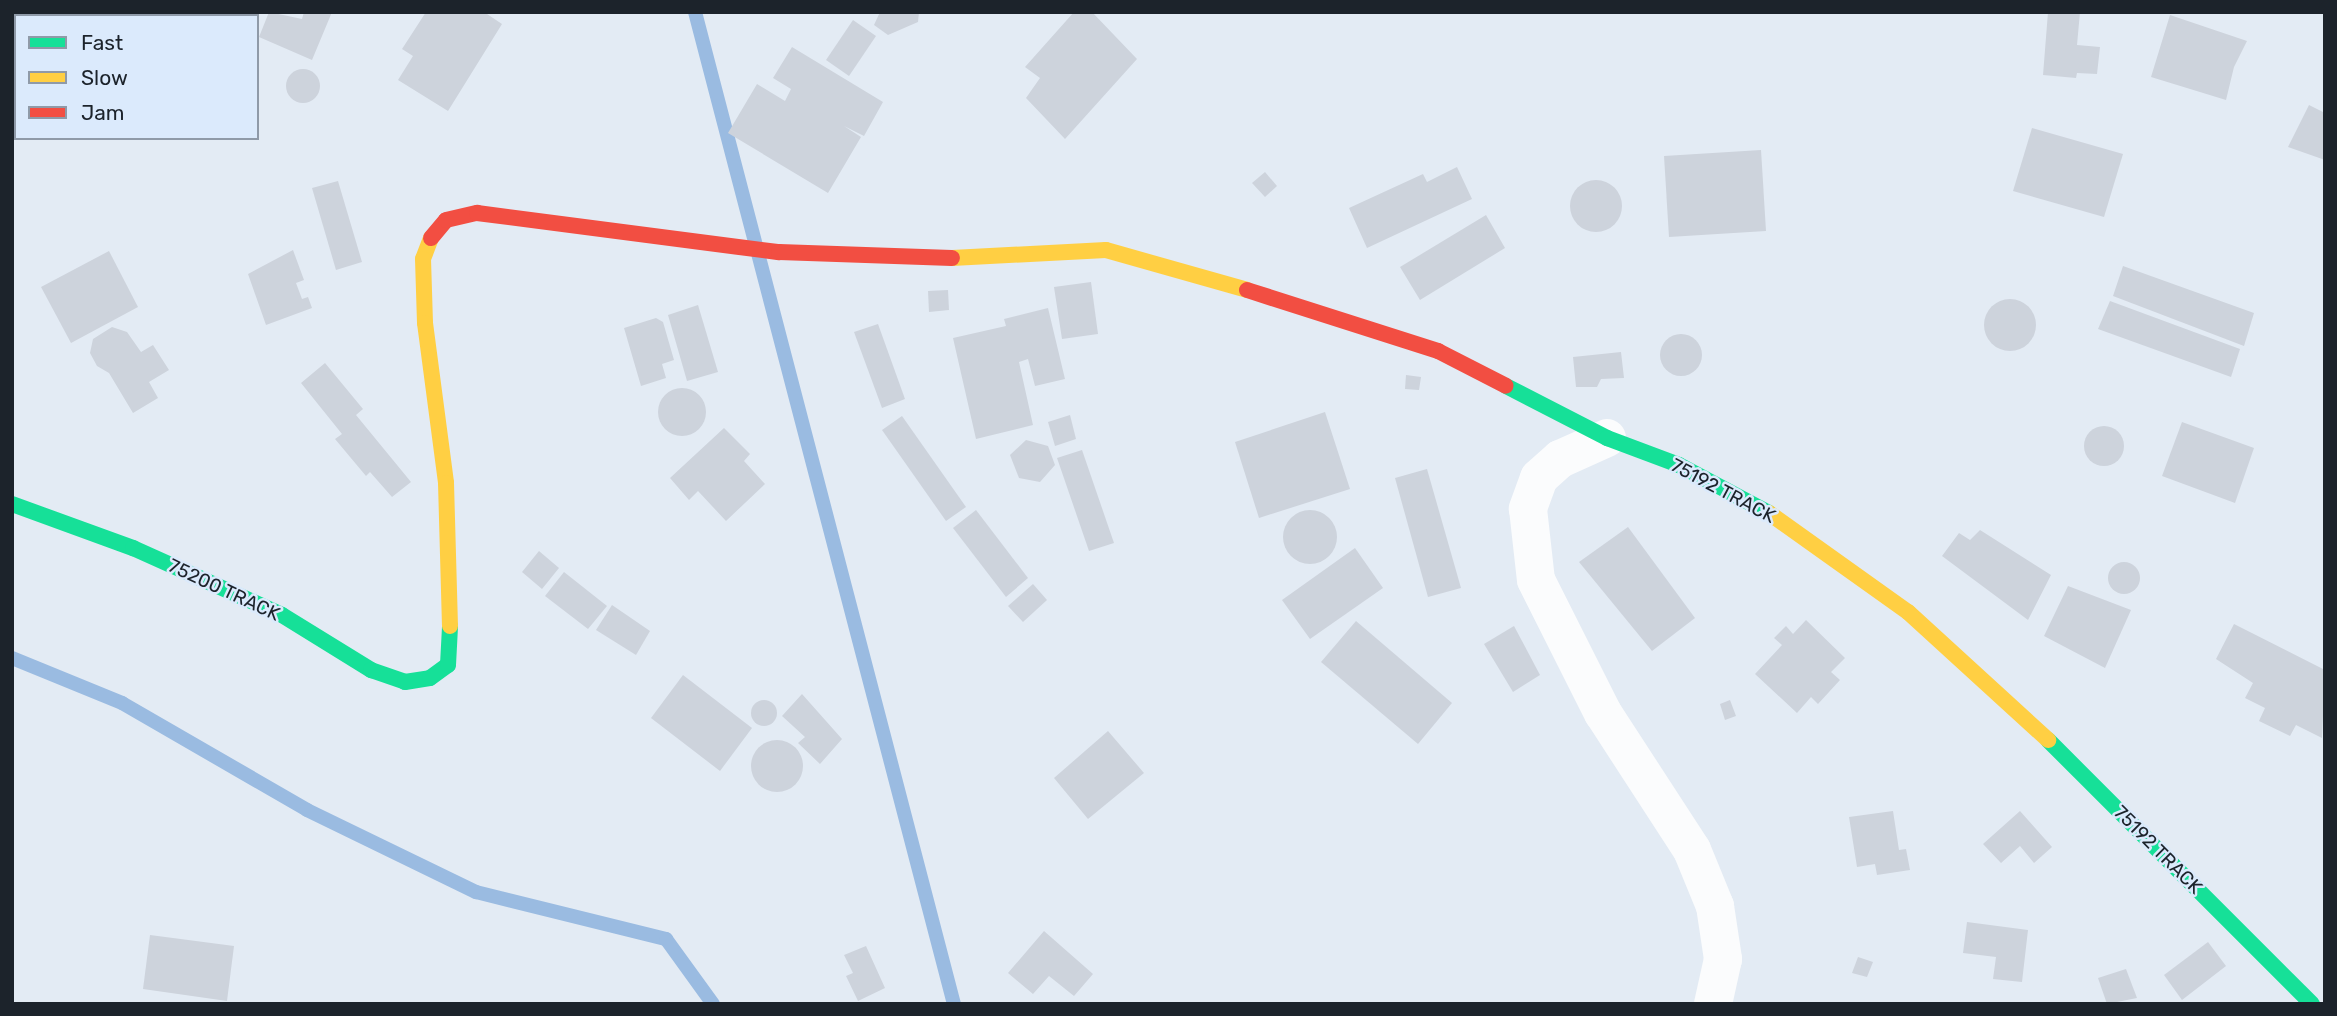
<!DOCTYPE html>
<html>
<head>
<meta charset="utf-8">
<style>
	body { margin:0 }
	#map { position:relative; width:2337px; height:1016px; overflow:hidden; background:#e3ebf4; font-family:Rubik,sans-serif }
	div>[style] { position:absolute }
	[style*='--x'] { left:calc(var(--x)*1px); top:calc(var(--y)*1px); width:calc(var(--w)*1px); rotate:calc(var(--a)*1deg) }
	.stream>* { height:14px; margin:-7px; padding:0 7px; transform-origin:7px; border-radius:7px; background:#9abbe1 }
	.building>* { inset:0; background:#cdd3dc }
	.round { border-radius:50% }
	.street>* { height:38px; margin:-19px; padding:0 19px; transform-origin:19px; border-radius:19px; background:#fbfcfd }
	.fast>* { height:16px; margin:-8px; padding:0 8px; transform-origin:8px; border-radius:8px; background:#16e098 }
	.slow>* { height:16px; margin:-8px; padding:0 8px; transform-origin:8px; border-radius:8px; background:#ffcf43 }
	.jam>* { height:16px; margin:-8px; padding:0 8px; transform-origin:8px; border-radius:8px; background:#f24e42 }
	span { translate:-50% -50%; white-space:nowrap; text-align:center; line-height:1.15; -webkit-text-stroke:5px #dbeafc; paint-order:stroke }
	.street-label { font-size:19px; color:#1c232b }
	.frame { position:absolute; inset:0; border:14px solid #1c232b; pointer-events:none }
	.legend { position:absolute; left:14px; top:14px; width:245px; height:126px; box-sizing:border-box; background:#dbeafc; border:2px solid #8f9aa8; margin:0; padding:9px 12px; list-style:none; font-size:21px; color:#1c232b }
	.legend li { display:flex; align-items:center; gap:14px; height:35px }
	.legend b { width:35px; border:2px solid #8f9aa8 }
</style>
</head>
<body>
<div id="map">
	<div class="stream">
		<div style="--x:695;--y:12;--w:1025;--a:75.37"></div>
		<div style="--x:12;--y:658;--w:119;--a:22.2"></div>
		<div style="--x:122;--y:703;--w:214;--a:30"></div>
		<div style="--x:307;--y:810;--w:188;--a:25.9"></div>
		<div style="--x:476;--y:892;--w:196;--a:13.9"></div>
		<div style="--x:666;--y:939;--w:80;--a:54.1"></div>
	</div>
	<div class="building">
		<div style="clip-path:polygon(269px 12px,302px 19px,304px 12px,332px 12px,312px 60px,259px 37px)"></div>
		<div style="clip-path:polygon(426px 12px,484px 12px,502px 24px,448px 111px,398px 80px,413px 56px,402px 49px)"></div>
		<div style="clip-path:polygon(880px 12px,919px 12px,918px 22px,888px 35px,874px 25px)"></div>
		<div style="clip-path:polygon(1074px 12px,1092px 12px,1137px 59px,1065px 139px,1026px 98px,1040px 78px,1025px 67px)"></div>
		<div style="clip-path:polygon(2048px 12px,2080px 12px,2077px 45px,2100px 47px,2097px 74px,2077px 73px,2076px 78px,2043px 75px)"></div>
		<div style="clip-path:polygon(2170px 15px,2247px 41px,2234px 67px,2226px 100px,2151px 77px)"></div>
		<div style="clip-path:polygon(853px 20px,876px 36px,849px 76px,826px 60px)"></div>
		<div style="clip-path:polygon(792px 47px,883px 102px,864px 136px,844px 126px,861px 137px,828px 193px,728px 133px,757px 84px,785px 101px,791px 89px,773px 78px)"></div>
		<div class="round" style="left:286px;top:69px;width:34px;height:34px"></div>
		<div style="clip-path:polygon(2309px 105px,2325px 113px,2325px 160px,2288px 147px)"></div>
		<div style="clip-path:polygon(2032px 128px,2123px 154px,2104px 217px,2013px 191px)"></div>
		<div style="clip-path:polygon(1761px 150px,1766px 231px,1669px 237px,1664px 156px)"></div>
		<div style="clip-path:polygon(1457px 167px,1472px 199px,1367px 248px,1349px 208px,1423px 174px,1427px 182px)"></div>
		<div style="clip-path:polygon(1265px 172px,1277px 186px,1265px 197px,1252px 183px)"></div>
		<div class="round" style="left:1570px;top:180px;width:52px;height:52px"></div>
		<div style="clip-path:polygon(338px 181px,362px 262px,336px 270px,312px 188px)"></div>
		<div style="clip-path:polygon(1486px 215px,1505px 248px,1420px 300px,1400px 267px)"></div>
		<div style="clip-path:polygon(293px 250px,304px 280px,296px 283px,302px 299px,308px 297px,312px 308px,266px 325px,248px 274px)"></div>
		<div style="clip-path:polygon(109px 251px,138px 307px,71px 343px,41px 287px)"></div>
		<div style="clip-path:polygon(2123px 266px,2254px 313px,2244px 346px,2113px 296px)"></div>
		<div style="clip-path:polygon(1091px 282px,1098px 334px,1062px 339px,1054px 287px)"></div>
		<div style="clip-path:polygon(948px 290px,949px 310px,929px 312px,928px 291px)"></div>
		<div class="round" style="left:1984px;top:299px;width:52px;height:52px"></div>
		<div style="clip-path:polygon(2110px 301px,2240px 349px,2231px 377px,2098px 329px)"></div>
		<div style="clip-path:polygon(698px 305px,718px 372px,687px 381px,668px 315px)"></div>
		<div style="clip-path:polygon(1048px 308px,1065px 379px,1035px 386px,1028px 359px,1019px 362px,1033px 425px,976px 439px,953px 338px,1006px 326px,1004px 319px)"></div>
		<div style="clip-path:polygon(656px 318px,663px 322px,674px 360px,662px 364px,666px 378px,641px 386px,624px 328px)"></div>
		<div style="clip-path:polygon(878px 324px,905px 399px,882px 408px,854px 332px)"></div>
		<div style="clip-path:polygon(112px 327px,127px 332px,141px 352px,153px 345px,169px 370px,149px 382px,158px 398px,133px 413px,109px 373px,97px 366px,90px 353px,93px 339px)"></div>
		<div class="round" style="left:1660px;top:334px;width:42px;height:42px"></div>
		<div style="clip-path:polygon(1621px 352px,1624px 378px,1601px 379px,1597px 387px,1576px 387px,1573px 357px)"></div>
		<div style="clip-path:polygon(325px 363px,363px 409px,356px 415px,411px 482px,392px 497px,370px 472px,366px 476px,335px 439px,342px 434px,301px 383px)"></div>
		<div style="clip-path:polygon(1406px 375px,1421px 377px,1419px 390px,1405px 389px)"></div>
		<div class="round" style="left:658px;top:388px;width:48px;height:48px"></div>
		<div style="clip-path:polygon(1325px 412px,1350px 489px,1259px 518px,1235px 442px)"></div>
		<div style="clip-path:polygon(1070px 415px,1076px 439px,1055px 446px,1048px 422px)"></div>
		<div style="clip-path:polygon(902px 416px,966px 507px,946px 521px,882px 430px)"></div>
		<div style="clip-path:polygon(2182px 422px,2254px 448px,2235px 503px,2162px 476px)"></div>
		<div class="round" style="left:2084px;top:426px;width:40px;height:40px"></div>
		<div style="clip-path:polygon(724px 428px,750px 454px,744px 461px,765px 484px,726px 521px,698px 491px,689px 500px,670px 478px)"></div>
		<div style="clip-path:polygon(1026px 440px,1048px 446px,1055px 465px,1040px 482px,1019px 478px,1010px 455px)"></div>
		<div style="clip-path:polygon(1082px 450px,1114px 543px,1089px 551px,1057px 458px)"></div>
		<div style="clip-path:polygon(1427px 469px,1461px 588px,1428px 597px,1395px 478px)"></div>
		<div class="round" style="left:1283px;top:510px;width:54px;height:54px"></div>
		<div style="clip-path:polygon(976px 510px,1028px 578px,1006px 597px,953px 528px)"></div>
		<div style="clip-path:polygon(1628px 527px,1695px 618px,1652px 651px,1579px 562px)"></div>
		<div style="clip-path:polygon(1980px 530px,2051px 575px,2028px 620px,1942px 556px,1959px 533px,1970px 540px)"></div>
		<div style="clip-path:polygon(1355px 548px,1383px 588px,1310px 639px,1282px 600px)"></div>
		<div style="clip-path:polygon(539px 551px,559px 568px,542px 589px,522px 572px)"></div>
		<div class="round" style="left:2108px;top:562px;width:32px;height:32px"></div>
		<div style="clip-path:polygon(564px 572px,607px 606px,588px 629px,545px 596px)"></div>
		<div style="clip-path:polygon(1033px 584px,1047px 600px,1023px 622px,1008px 606px)"></div>
		<div style="clip-path:polygon(2068px 586px,2131px 610px,2105px 668px,2044px 636px)"></div>
		<div style="clip-path:polygon(612px 605px,650px 631px,636px 655px,596px 630px)"></div>
		<div style="clip-path:polygon(1806px 620px,1845px 658px,1831px 672px,1840px 680px,1818px 704px,1811px 697px,1797px 713px,1755px 674px,1782px 645px,1774px 638px,1786px 626px,1793px 634px)"></div>
		<div style="clip-path:polygon(1356px 621px,1452px 703px,1418px 744px,1321px 662px)"></div>
		<div style="clip-path:polygon(2234px 624px,2325px 670px,2322px 738px,2296px 725px,2290px 736px,2259px 721px,2265px 708px,2245px 698px,2253px 683px,2216px 659px)"></div>
		<div style="clip-path:polygon(1514px 626px,1540px 675px,1513px 692px,1484px 644px)"></div>
		<div style="clip-path:polygon(683px 675px,752px 728px,720px 771px,651px 718px)"></div>
		<div style="clip-path:polygon(802px 694px,842px 739px,820px 764px,798px 743px,805px 737px,782px 716px)"></div>
		<div class="round" style="left:751px;top:700px;width:26px;height:26px"></div>
		<div style="clip-path:polygon(1730px 700px,1736px 716px,1725px 720px,1720px 704px)"></div>
		<div style="clip-path:polygon(1108px 731px,1144px 773px,1088px 819px,1054px 778px)"></div>
		<div class="round" style="left:751px;top:740px;width:52px;height:52px"></div>
		<div style="clip-path:polygon(1893px 811px,1899px 850px,1906px 849px,1910px 870px,1877px 875px,1875px 864px,1857px 867px,1849px 817px)"></div>
		<div style="clip-path:polygon(2020px 811px,2052px 847px,2034px 863px,2020px 846px,2001px 863px,1983px 844px)"></div>
		<div style="clip-path:polygon(1967px 922px,2028px 930px,2022px 982px,1993px 979px,1996px 957px,1963px 953px)"></div>
		<div style="clip-path:polygon(1044px 931px,1093px 974px,1074px 996px,1049px 976px,1033px 994px,1008px 973px)"></div>
		<div style="clip-path:polygon(150px 935px,234px 946px,227px 1001px,143px 989px)"></div>
		<div style="clip-path:polygon(2208px 942px,2226px 966px,2182px 1000px,2164px 975px)"></div>
		<div style="clip-path:polygon(866px 946px,885px 988px,858px 1001px,846px 976px,853px 973px,844px 955px)"></div>
		<div style="clip-path:polygon(1858px 957px,1873px 962px,1867px 977px,1852px 973px)"></div>
		<div style="clip-path:polygon(2126px 969px,2137px 998px,2107px 1004px,2098px 978px)"></div>
	</div>
	<div class="street">
		<div style="--x:1607;--y:438;--w:51;--a:155.9"></div>
		<div style="--x:1560;--y:459;--w:28;--a:138"></div>
		<div style="--x:1539;--y:478;--w:33;--a:110"></div>
		<div style="--x:1528;--y:509;--w:71;--a:83.6"></div>
		<div style="--x:1536;--y:580;--w:149;--a:63.3"></div>
		<div style="--x:1603;--y:713;--w:163;--a:57"></div>
		<div style="--x:1692;--y:850;--w:61;--a:67.7"></div>
		<div style="--x:1715;--y:906;--w:54;--a:81.4"></div>
		<div style="--x:1723;--y:959;--w:46;--a:102.5"></div>
	</div>
	<div class="fast">
		<div style="--x:1506;--y:386;--w:114;--a:27.2"></div>
		<div style="--x:1607;--y:438;--w:77;--a:20.6"></div>
		<div style="--x:1679;--y:465;--w:102;--a:28.1"></div>
		<div style="--x:12;--y:504;--w:129;--a:20"></div>
		<div style="--x:133;--y:548;--w:163;--a:24.2"></div>
		<div style="--x:282;--y:615;--w:105;--a:31.7"></div>
		<div style="--x:371;--y:670;--w:36;--a:19"></div>
		<div style="--x:405;--y:682;--w:25;--a:-9"></div>
		<div style="--x:430;--y:678;--w:22;--a:-36"></div>
		<div style="--x:448;--y:665;--w:39;--a:-87"></div>
		<div style="--x:2048;--y:740;--w:373;--a:45"></div>
	</div>
	<div class="slow">
		<div style="--x:431;--y:238;--w:22;--a:111"></div>
		<div style="--x:423;--y:259;--w:64;--a:88.2"></div>
		<div style="--x:425;--y:323;--w:161;--a:82.5"></div>
		<div style="--x:446;--y:483;--w:143;--a:88.4"></div>
		<div style="--x:952;--y:258;--w:154;--a:-3"></div>
		<div style="--x:1106;--y:250;--w:147;--a:15.8"></div>
		<div style="--x:1769;--y:513;--w:171;--a:35.5"></div>
		<div style="--x:1908;--y:612;--w:190;--a:42.4"></div>
	</div>
	<div class="jam">
		<div style="--x:431;--y:238;--w:23;--a:-50"></div>
		<div style="--x:446;--y:220;--w:32;--a:-13"></div>
		<div style="--x:477;--y:213;--w:305;--a:7.4"></div>
		<div style="--x:779;--y:252;--w:173;--a:2"></div>
		<div style="--x:1247;--y:290;--w:201;--a:17.7"></div>
		<div style="--x:1438;--y:351;--w:76;--a:27.2"></div>
	</div>
	<div class="street-label">
		<span style="left:1723px;top:491px;rotate:28deg">75192 TRACK</span>
		<span style="left:224px;top:590px;rotate:25deg">75200 TRACK</span>
		<span style="left:2158px;top:850px;rotate:45deg">75192 TRACK</span>
	</div>
	<div class="frame"></div>
	<ul class="legend">
	<li><b style="height:9px;background:#16e098"></b>Fast</li>
	<li><b style="height:9px;background:#ffcf43"></b>Slow</li>
	<li><b style="height:9px;background:#f24e42"></b>Jam</li>
	</ul>
</div>
</body>
</html>
